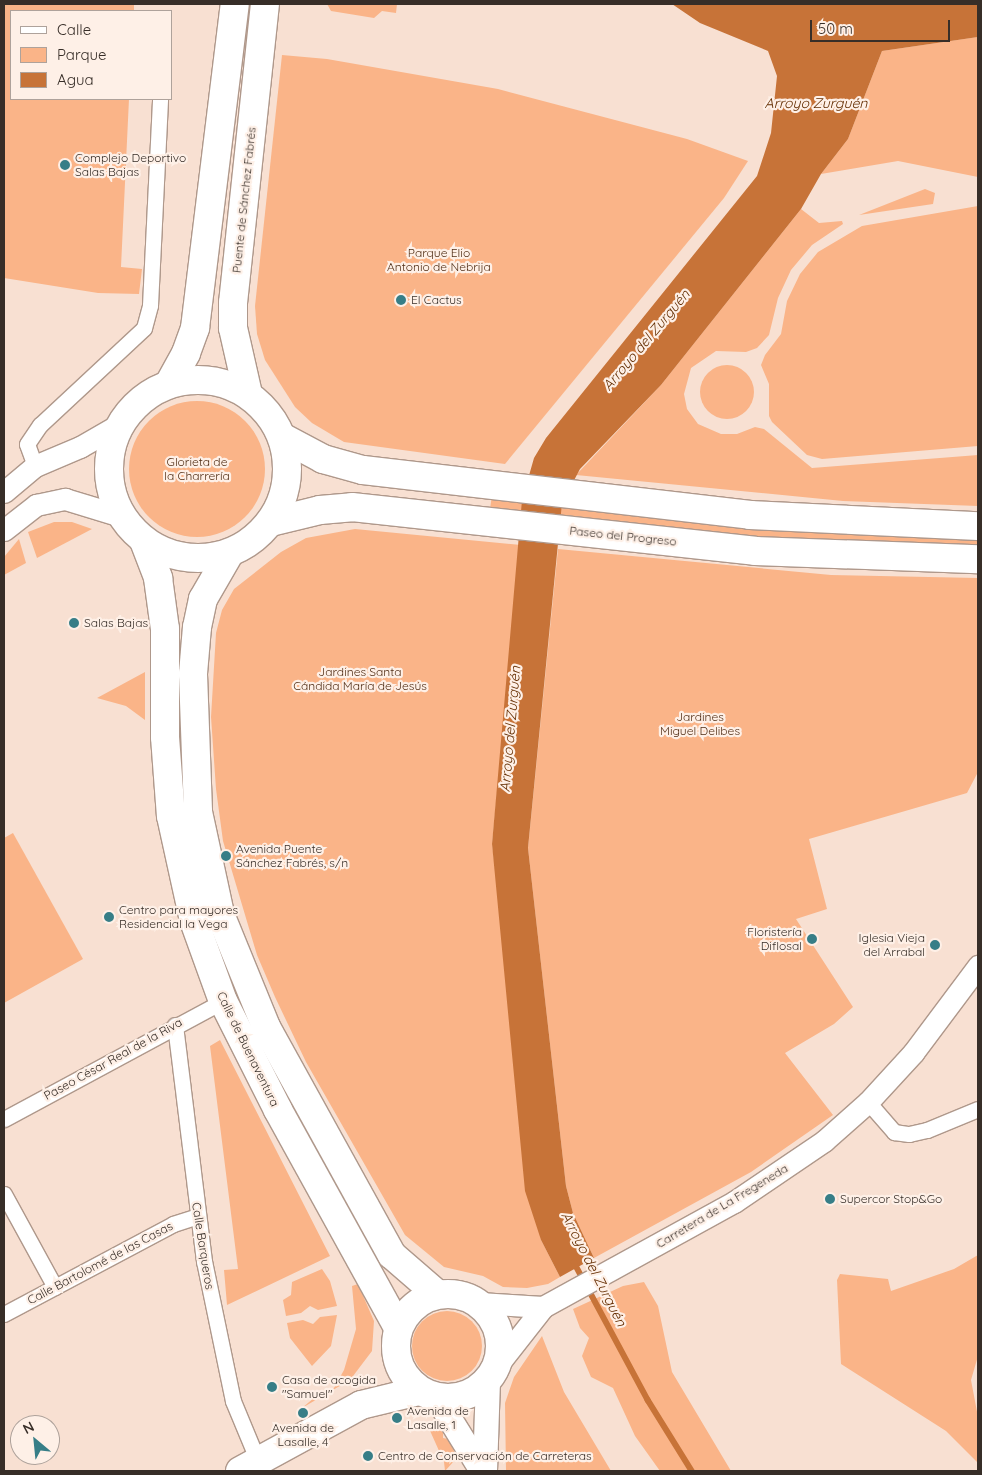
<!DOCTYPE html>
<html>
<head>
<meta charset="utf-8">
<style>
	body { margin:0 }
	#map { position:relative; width:982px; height:1475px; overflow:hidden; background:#f8e0d2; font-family:Quicksand,sans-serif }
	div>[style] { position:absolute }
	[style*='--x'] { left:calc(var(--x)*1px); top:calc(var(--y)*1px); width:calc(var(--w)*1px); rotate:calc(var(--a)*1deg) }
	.green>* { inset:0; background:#fab488 }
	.round { border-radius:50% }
	.water>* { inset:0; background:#c77338 }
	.stream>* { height:5.5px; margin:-2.75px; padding:0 2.75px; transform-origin:2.75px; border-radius:2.75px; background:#c77338 }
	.roads { filter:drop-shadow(1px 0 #af988b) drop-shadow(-1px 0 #af988b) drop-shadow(0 1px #af988b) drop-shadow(0 -1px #af988b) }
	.street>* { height:15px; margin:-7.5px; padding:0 7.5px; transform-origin:7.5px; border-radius:7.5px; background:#fff }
	.secondary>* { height:21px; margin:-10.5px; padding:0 10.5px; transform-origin:10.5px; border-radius:10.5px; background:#fff }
	.primary>* { height:24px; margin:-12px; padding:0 12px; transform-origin:12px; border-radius:12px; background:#fff }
	.highway>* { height:28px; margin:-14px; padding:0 14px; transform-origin:14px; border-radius:14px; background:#fff }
	.highway>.ring { margin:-14px; padding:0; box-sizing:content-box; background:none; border:28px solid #fff; border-radius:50% }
	.dots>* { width:14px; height:14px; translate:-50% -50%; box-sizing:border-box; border:2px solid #fef0e7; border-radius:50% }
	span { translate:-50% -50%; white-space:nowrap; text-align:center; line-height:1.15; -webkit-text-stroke:4.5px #fef0e7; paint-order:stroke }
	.poi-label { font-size:12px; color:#372e28 }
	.left { translate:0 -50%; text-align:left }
	.right { translate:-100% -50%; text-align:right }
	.street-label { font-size:12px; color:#372e28 }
	.park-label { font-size:12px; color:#512e16 }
	.water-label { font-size:14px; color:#642d00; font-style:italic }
	.frame { position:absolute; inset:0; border:5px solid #372e28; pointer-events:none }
	.legend { position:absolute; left:10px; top:10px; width:162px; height:90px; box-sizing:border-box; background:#fef0e7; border:1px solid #aea29b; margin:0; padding:6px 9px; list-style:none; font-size:15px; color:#372e28 }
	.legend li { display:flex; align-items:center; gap:10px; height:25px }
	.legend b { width:25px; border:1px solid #aea29b }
	.north { position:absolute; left:10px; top:1415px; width:50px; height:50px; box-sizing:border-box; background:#fef0e7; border:1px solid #aea29b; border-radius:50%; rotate:332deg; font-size:14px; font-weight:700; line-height:20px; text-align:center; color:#372e28 }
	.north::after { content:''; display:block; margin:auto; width:18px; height:22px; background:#377e87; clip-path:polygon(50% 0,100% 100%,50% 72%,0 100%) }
	.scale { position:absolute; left:810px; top:20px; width:140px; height:22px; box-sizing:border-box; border:2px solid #372e28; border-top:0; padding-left:6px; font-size:15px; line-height:18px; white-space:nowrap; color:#372e28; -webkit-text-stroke:4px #fef0e7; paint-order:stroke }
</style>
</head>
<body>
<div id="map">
	<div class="green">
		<div style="clip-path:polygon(4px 4px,134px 4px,134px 11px,11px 11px,11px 99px,129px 99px,121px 267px,142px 269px,139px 294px,98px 293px,4px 278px)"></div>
		<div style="clip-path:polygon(327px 4px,397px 4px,396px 13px,382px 11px,374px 18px,331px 11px)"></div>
		<div style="clip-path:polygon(978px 37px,978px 177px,898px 161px,821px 174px,848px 139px,882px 51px)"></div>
		<div style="clip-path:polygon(282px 55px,327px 59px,498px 89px,687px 139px,748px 161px,724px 198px,505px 464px,344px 442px,312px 423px,295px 407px,265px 360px,257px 334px,255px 306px)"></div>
		<div style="clip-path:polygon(925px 189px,935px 193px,933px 204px,859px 215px)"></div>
		<div style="clip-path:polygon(978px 206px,978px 446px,822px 459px,807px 455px,772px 422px,769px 416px,769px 384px,761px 365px,765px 355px,781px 334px,787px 301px,800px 274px,818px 252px,862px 226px)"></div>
		<div style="clip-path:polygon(801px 209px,819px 223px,842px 221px,843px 224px,812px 245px,791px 270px,778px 298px,769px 335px,757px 348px,746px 352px,716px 351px,691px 368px,684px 394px,687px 409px,698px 424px,721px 434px,737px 434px,755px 427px,764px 429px,812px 468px,978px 455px,978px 506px,843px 501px,576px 475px,661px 385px)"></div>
		<div class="round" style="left:700px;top:365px;width:54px;height:54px"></div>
		<div class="round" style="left:129px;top:401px;width:136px;height:136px"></div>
		<div style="clip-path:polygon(492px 495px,805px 530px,978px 538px,978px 548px,801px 543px,490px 509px)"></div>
		<div style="clip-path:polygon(54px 522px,72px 522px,92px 529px,37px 558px,28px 532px)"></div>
		<div style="clip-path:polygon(355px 529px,521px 545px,492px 844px,541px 1240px,560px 1277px,548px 1284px,527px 1288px,503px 1287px,483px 1276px,444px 1267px,405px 1235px,306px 1062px,275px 997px,257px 955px,223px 841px,216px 789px,211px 717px,216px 633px,222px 610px,234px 589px,281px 552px,306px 538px)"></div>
		<div style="clip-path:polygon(19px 539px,26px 563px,4px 575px,4px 557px)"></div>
		<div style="clip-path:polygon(558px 549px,831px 575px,978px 578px,978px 772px,967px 793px,809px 839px,827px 909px,796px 919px,853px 1007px,834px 1024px,785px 1053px,833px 1115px,751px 1172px,594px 1258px,573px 1213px,566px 1186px,528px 848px)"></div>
		<div style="clip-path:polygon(145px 672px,145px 720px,126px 706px,97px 698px)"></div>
		<div style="clip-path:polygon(13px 833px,83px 959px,4px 1003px,4px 838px)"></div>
		<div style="clip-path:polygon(220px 1040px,330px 1256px,227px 1305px,224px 1270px,238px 1269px,210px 1046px)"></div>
		<div style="clip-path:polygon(978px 1255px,978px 1356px,971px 1380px,978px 1417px,978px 1463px,946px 1431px,841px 1364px,837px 1280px,840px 1274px,888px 1279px,891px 1291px,954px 1269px)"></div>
		<div style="clip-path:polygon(322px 1269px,330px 1281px,337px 1306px,318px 1310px,310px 1306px,301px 1313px,286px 1316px,283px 1300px,291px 1295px,292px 1282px)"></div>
		<div style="clip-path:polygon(644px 1282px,658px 1306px,672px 1372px,731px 1471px,660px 1471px,635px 1436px,613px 1388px,591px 1377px,582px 1356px,589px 1338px,580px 1328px,573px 1309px,623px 1286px)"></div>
		<div style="clip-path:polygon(358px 1284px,374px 1321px,372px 1351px,350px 1380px,302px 1408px,321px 1392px,334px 1388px,344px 1370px,356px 1329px,352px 1286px)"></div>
		<div class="round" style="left:412px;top:1311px;width:70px;height:70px"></div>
		<div style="clip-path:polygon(337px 1315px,331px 1346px,312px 1366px,290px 1338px,287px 1323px,303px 1320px,313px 1324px,320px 1317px)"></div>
		<div style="clip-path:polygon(542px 1336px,564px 1392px,611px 1471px,506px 1471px,505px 1403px,514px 1377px)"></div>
		<div style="clip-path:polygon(432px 1423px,443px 1432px,443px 1438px,448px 1439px,454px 1451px,455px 1460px,445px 1471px,444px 1462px,427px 1424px)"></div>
	</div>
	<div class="water">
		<div style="clip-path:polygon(672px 4px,978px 4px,978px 37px,882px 51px,848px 139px,821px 174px,801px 209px,661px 385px,580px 469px,562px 503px,528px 848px,566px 1186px,573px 1213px,594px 1258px,560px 1277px,541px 1240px,525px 1191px,492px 844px,522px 500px,534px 458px,546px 438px,757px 176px,771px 133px,777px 76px,768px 51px,700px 23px)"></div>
	</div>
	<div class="stream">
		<div style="--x:574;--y:1262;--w:157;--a:61.8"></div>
		<div style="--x:648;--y:1400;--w:84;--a:58.2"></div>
	</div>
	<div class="roads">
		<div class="street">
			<div style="--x:35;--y:466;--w:23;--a:-110"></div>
			<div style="--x:27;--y:444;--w:23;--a:-56"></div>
			<div style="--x:40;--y:425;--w:142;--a:-43"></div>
			<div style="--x:144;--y:328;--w:24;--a:-75"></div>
			<div style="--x:150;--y:305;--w:206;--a:-87.2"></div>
			<div style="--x:175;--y:1025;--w:238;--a:83"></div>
			<div style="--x:204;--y:1261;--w:143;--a:78.3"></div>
			<div style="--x:233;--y:1401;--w:65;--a:67.4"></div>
			<div style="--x:868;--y:1102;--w:40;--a:49"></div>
			<div style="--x:894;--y:1132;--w:15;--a:8"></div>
			<div style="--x:909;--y:1134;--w:18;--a:-13"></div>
			<div style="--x:927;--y:1130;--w:55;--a:-22.4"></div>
			<div style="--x:4;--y:1119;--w:249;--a:-28.3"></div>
			<div style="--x:4;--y:1194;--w:106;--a:61.3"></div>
			<div style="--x:4;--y:1314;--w:191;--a:-28"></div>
			<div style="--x:173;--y:1224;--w:25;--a:-18"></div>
		</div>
		<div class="secondary">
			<div style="--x:4;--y:492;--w:40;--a:-40"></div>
			<div style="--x:35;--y:466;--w:49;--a:-22.9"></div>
			<div style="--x:80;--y:447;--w:46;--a:-29.9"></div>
			<div style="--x:4;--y:530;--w:41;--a:-38"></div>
			<div style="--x:36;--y:505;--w:30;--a:-12"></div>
			<div style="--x:65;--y:499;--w:59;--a:16.9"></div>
			<div style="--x:479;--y:1303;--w:64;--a:3.6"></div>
			<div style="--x:496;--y:1367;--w:76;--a:-51.9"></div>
			<div style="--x:543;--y:1307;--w:218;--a:-28.8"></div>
			<div style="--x:734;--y:1202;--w:109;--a:-34.1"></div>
			<div style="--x:824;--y:1141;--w:59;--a:-41.6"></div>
			<div style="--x:868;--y:1102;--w:67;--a:-47.4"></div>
			<div style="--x:913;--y:1053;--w:109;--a:-53.2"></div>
		</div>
		<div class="primary">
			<div style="--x:437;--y:1398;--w:86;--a:58.3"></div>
			<div style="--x:485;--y:1471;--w:91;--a:-88.1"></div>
		</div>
		<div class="highway">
			<div class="ring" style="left:109px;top:380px;width:150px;height:150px"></div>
			<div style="--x:169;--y:384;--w:35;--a:-61"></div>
			<div style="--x:186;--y:353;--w:27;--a:-70"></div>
			<div style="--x:195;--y:328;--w:326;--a:-83"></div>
			<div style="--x:248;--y:394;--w:68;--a:-102.8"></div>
			<div style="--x:233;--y:328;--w:25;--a:-90"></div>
			<div style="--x:233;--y:303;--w:301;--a:-83.9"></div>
			<div style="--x:282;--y:437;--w:47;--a:28.2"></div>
			<div style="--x:323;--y:459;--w:41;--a:15.4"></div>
			<div style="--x:363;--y:470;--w:390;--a:6.6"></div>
			<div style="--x:750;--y:515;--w:228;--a:2.8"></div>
			<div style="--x:271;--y:522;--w:50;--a:-13.8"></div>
			<div style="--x:320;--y:510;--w:32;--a:-5"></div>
			<div style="--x:352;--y:507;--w:405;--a:6.2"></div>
			<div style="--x:755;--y:551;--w:223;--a:2.1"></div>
			<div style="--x:144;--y:541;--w:40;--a:69"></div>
			<div style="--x:158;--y:578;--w:51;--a:82.2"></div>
			<div style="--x:165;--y:629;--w:108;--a:90"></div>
			<div style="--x:165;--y:737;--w:79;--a:85.7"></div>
			<div style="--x:171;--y:816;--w:107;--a:77.6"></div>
			<div style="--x:194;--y:921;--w:85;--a:70.1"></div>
			<div style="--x:223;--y:1001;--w:122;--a:63.2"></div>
			<div style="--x:278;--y:1110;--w:248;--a:61.1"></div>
			<div style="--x:229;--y:554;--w:52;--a:120"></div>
			<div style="--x:203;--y:599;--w:29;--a:102"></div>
			<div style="--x:197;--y:627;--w:47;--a:94.9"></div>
			<div style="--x:193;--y:674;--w:138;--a:87.9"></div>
			<div style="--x:198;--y:812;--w:104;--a:77.8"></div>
			<div style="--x:220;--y:914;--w:122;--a:67.8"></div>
			<div style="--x:266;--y:1027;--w:260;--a:61.1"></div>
			<div style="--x:392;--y:1255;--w:60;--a:40.9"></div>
			<div class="ring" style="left:396px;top:1294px;width:76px;height:76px"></div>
			<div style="--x:240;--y:1471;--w:138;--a:-28.6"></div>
			<div style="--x:361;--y:1405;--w:60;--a:-13.6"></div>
		</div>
	</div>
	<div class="dots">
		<div style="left:65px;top:165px;background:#377e87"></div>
		<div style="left:401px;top:300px;background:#377e87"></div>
		<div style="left:74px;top:623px;background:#377e87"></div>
		<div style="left:226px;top:856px;background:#377e87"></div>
		<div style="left:109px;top:917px;background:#377e87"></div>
		<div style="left:812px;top:939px;background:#377e87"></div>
		<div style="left:935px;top:945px;background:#377e87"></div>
		<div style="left:830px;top:1199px;background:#377e87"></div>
		<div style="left:272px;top:1387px;background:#377e87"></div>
		<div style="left:303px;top:1413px;background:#377e87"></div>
		<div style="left:397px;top:1418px;background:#377e87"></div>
		<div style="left:368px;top:1456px;background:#377e87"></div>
	</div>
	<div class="poi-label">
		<span class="left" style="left:75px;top:165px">Complejo Deportivo<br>Salas Bajas</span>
		<span class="left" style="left:411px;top:300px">El Cactus</span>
		<span class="left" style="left:84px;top:623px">Salas Bajas</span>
		<span class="left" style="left:236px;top:856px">Avenida Puente<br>Sánchez Fabrés, s/n</span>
		<span class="left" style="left:119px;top:917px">Centro para mayores<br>Residencial la Vega</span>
		<span class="right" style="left:802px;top:939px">Floristería<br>Diflosal</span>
		<span class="right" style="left:925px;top:945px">Iglesia Vieja<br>del Arrabal</span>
		<span class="left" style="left:840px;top:1199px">Supercor Stop&amp;Go</span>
		<span class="left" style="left:282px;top:1387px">Casa de acogida<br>"Samuel"</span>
		<span class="left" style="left:407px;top:1418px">Avenida de<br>Lasalle, 1</span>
		<span style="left:303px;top:1435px">Avenida de<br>Lasalle, 4</span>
		<span class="left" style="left:378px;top:1456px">Centro de Conservación de Carreteras</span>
	</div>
	<div class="street-label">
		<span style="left:244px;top:200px;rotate:-84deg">Puente de Sánchez Fabrés</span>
		<span style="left:623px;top:536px;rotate:6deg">Paseo del Progreso</span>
		<span style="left:248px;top:1049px;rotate:64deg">Calle de Buenaventura</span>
		<span style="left:113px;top:1059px;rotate:-29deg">Paseo César Real de la Riva</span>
		<span style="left:722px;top:1206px;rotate:-31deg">Carretera de La Fregeneda</span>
		<span style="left:203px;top:1246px;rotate:81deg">Calle Barqueros</span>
		<span style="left:100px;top:1263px;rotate:-28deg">Calle Bartolomé de las Casas</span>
	</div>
	<div class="park-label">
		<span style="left:439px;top:260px">Parque Elio<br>Antonio de Nebrija</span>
		<span style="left:197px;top:469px">Glorieta de<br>la Charrería</span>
		<span style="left:360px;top:679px">Jardines Santa<br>Cándida María de Jesús</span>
		<span style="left:700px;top:724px">Jardines<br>Miguel Delibes</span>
	</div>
	<div class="water-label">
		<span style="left:816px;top:103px">Arroyo Zurguén</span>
		<span style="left:646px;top:340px;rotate:-50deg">Arroyo del Zurguén</span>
		<span style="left:510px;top:729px;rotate:-85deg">Arroyo del Zurguén</span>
		<span style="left:594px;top:1269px;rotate:63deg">Arroyo del Zurguén</span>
	</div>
	<div class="frame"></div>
	<ul class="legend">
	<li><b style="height:6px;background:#fff"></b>Calle</li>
	<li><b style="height:14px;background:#fab488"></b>Parque</li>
	<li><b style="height:14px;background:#c77338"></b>Agua</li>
	</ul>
	<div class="north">N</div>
	<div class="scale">50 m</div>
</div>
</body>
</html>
